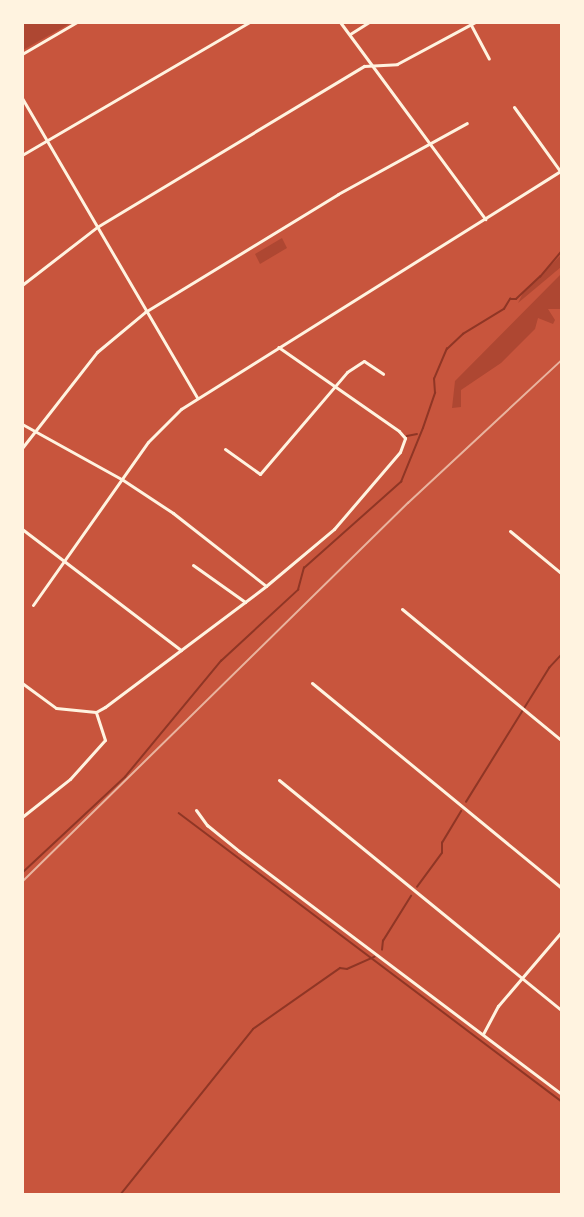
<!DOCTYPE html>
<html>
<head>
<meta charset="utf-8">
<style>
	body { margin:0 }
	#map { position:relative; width:584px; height:1217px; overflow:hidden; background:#c8553d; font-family:Helvetica,sans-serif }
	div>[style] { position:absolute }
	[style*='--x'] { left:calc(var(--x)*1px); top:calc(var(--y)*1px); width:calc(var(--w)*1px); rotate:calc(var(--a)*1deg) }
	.green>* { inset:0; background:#ae4732 }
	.stream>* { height:1.5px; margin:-0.75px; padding:0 0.75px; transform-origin:0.75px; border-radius:0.75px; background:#8f3625 }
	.minor>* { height:3px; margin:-1.5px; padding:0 1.5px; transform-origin:1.5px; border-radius:1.5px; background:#fff3e0 }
	.rail>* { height:1.5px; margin:-0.75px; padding:0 0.75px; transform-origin:0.75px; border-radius:0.75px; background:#e9b49f }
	span { translate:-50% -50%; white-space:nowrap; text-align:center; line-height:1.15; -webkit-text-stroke:6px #fff3e0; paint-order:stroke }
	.frame { position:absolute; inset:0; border:24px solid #fff3e0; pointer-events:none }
</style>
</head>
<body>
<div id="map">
	<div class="green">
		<div style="clip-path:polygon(23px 22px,71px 22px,71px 23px,23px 50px)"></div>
		<div style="clip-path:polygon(282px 238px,287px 248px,260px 264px,255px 254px)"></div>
		<div style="clip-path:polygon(561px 255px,561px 267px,518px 303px,523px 293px)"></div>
		<div style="clip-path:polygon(561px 274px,561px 309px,548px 309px,555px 320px,553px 324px,538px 318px,535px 329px,501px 363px,461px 390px,461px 407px,452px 408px,455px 381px)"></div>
	</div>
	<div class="stream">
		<div style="--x:407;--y:436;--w:10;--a:-11"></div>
		<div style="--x:466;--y:802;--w:158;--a:-58.2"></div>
		<div style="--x:549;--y:668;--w:19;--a:-47"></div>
		<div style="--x:179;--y:813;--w:480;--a:37"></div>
		<div style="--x:22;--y:873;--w:141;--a:-43"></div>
		<div style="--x:125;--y:777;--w:151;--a:-50.4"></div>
		<div style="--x:221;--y:661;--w:105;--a:-42.7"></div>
		<div style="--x:298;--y:590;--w:23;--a:-75"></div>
		<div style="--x:304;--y:568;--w:130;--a:-41.6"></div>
		<div style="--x:401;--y:482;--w:58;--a:-67.8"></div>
		<div style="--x:423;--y:428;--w:37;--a:-71"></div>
		<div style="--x:435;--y:393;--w:14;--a:-94"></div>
		<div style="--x:434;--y:379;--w:33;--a:-67"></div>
		<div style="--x:447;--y:349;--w:22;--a:-43"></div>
		<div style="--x:463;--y:334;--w:48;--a:-31.4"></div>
		<div style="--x:504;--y:309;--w:12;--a:-59"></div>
		<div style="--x:510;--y:299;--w:6;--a:0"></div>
		<div style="--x:516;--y:299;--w:33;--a:-43"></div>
		<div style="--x:540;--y:277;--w:34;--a:-50"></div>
		<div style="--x:417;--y:887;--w:42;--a:-53.7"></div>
		<div style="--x:442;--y:853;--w:10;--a:-90"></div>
		<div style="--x:442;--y:843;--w:37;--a:-59"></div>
		<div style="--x:382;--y:950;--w:9;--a:-84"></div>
		<div style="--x:383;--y:941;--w:53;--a:-58.1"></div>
		<div style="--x:121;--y:1194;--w:211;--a:-51.3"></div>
		<div style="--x:253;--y:1029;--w:106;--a:-35"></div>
		<div style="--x:340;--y:968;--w:7;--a:8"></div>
		<div style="--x:347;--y:969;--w:30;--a:-24"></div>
	</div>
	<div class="minor">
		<div style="--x:340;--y:22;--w:245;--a:53.6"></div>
		<div style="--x:471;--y:25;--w:38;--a:62"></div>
		<div style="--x:350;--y:34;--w:22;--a:-32"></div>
		<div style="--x:22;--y:54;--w:64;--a:-30.2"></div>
		<div style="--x:22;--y:98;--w:347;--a:59.7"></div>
		<div style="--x:514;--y:107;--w:79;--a:54.3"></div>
		<div style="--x:22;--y:155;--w:264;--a:-30.3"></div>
		<div style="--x:22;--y:285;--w:95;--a:-37.7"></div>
		<div style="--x:97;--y:227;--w:312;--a:-31.1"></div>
		<div style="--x:364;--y:66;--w:33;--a:-3"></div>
		<div style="--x:397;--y:64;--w:89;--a:-28.3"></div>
		<div style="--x:22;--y:424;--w:115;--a:29"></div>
		<div style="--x:123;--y:480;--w:60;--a:33.4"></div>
		<div style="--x:173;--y:513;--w:118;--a:38.1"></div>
		<div style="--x:22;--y:448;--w:122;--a:-52"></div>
		<div style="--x:97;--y:352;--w:62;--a:-39.8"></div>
		<div style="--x:145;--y:312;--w:226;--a:-31.4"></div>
		<div style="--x:338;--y:194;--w:147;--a:-28.8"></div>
		<div style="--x:225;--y:449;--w:43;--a:35.5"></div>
		<div style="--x:260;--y:474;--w:134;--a:-49.5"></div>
		<div style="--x:347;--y:372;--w:20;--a:-33"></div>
		<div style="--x:364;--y:361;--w:23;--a:34"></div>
		<div style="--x:22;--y:529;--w:200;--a:37.3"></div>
		<div style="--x:510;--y:531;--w:67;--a:39.6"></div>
		<div style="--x:193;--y:565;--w:64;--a:35.4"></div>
		<div style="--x:33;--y:605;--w:199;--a:-54.8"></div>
		<div style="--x:148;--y:442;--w:47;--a:-45"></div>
		<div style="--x:181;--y:409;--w:450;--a:-32.1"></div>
		<div style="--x:402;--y:609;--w:207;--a:39.5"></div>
		<div style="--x:22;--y:683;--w:42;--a:36.3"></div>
		<div style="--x:56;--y:708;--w:40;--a:5.7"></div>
		<div style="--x:96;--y:712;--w:10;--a:-29"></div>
		<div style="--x:105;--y:707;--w:201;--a:-36.9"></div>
		<div style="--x:266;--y:586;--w:89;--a:-40"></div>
		<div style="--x:334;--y:529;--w:101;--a:-49.4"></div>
		<div style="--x:400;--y:452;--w:15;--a:-70"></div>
		<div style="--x:405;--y:438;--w:9;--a:-131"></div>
		<div style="--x:399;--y:431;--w:147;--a:-145.2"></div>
		<div style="--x:312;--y:683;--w:323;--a:39.4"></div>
		<div style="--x:279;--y:780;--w:365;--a:39.2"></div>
		<div style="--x:196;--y:810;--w:19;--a:54"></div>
		<div style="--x:207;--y:825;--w:41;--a:39.1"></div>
		<div style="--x:239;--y:851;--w:404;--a:37"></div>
		<div style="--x:22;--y:817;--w:61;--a:-38.4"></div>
		<div style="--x:70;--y:779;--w:52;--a:-48.1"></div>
		<div style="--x:105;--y:740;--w:29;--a:-108"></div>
		<div style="--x:483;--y:1034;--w:32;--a:-62"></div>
		<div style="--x:498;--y:1006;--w:99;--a:-49.5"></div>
	</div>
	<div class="rail">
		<div style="--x:22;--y:882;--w:541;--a:-44.48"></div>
		<div style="--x:408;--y:503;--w:210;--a:-42.9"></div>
	</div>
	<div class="frame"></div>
</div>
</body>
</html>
